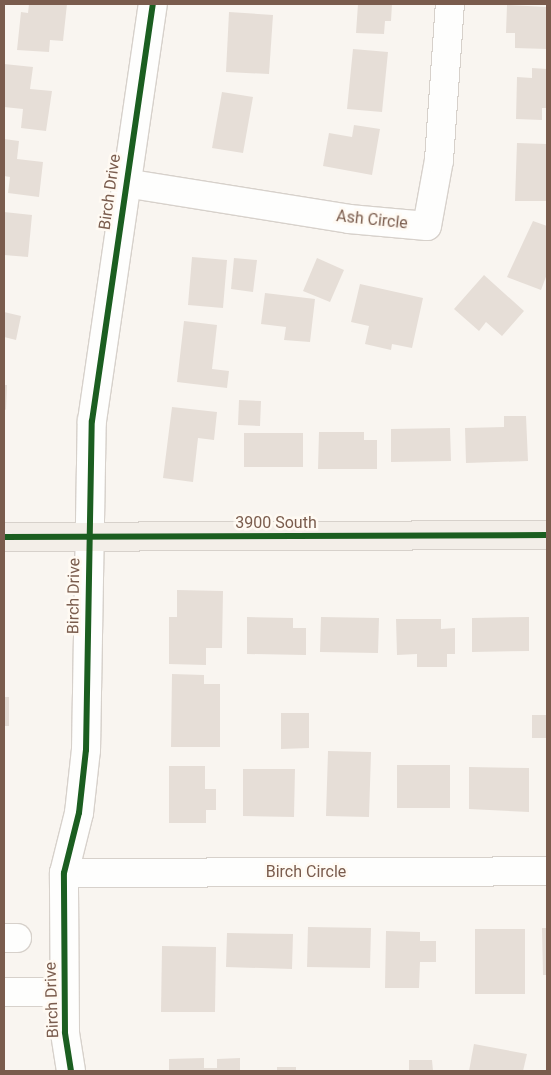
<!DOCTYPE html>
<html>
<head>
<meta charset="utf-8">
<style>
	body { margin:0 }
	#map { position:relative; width:551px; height:1075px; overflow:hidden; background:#f9f5f0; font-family:Roboto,sans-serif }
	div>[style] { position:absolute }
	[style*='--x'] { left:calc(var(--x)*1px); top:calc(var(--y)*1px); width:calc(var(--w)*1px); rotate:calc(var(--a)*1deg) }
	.building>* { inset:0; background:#e6ded7 }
	.roads { filter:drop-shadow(1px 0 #d7d1cb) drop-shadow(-1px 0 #d7d1cb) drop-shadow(0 1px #d7d1cb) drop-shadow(0 -1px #d7d1cb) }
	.minor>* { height:28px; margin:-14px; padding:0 14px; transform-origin:14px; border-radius:14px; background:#fefefd }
	.major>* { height:28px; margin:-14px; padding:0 14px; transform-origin:14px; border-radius:14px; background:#f3eee8 }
	.cycleway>* { height:6px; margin:-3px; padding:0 3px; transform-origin:3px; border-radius:3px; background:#1b5e20 }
	span { translate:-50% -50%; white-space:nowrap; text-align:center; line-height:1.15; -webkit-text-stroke:5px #fffaf3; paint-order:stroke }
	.street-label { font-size:16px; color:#7a5c4d }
	.frame { position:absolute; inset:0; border:5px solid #7a5c4d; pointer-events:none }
</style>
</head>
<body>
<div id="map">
	<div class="building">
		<div style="clip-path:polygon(29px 4px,67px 4px,63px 41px,50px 40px,49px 52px,17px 50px,21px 12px,28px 13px)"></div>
		<div style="clip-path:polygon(358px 4px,392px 4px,391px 21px,385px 21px,384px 34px,356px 33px)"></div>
		<div style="clip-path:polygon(507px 5px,547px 7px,547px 49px,515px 48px,515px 33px,506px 33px)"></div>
		<div style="clip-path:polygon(229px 12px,273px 15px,269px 74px,226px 72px)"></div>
		<div style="clip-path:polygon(353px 49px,388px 52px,382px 112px,347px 109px)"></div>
		<div style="clip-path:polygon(4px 64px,33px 67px,30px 89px,52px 91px,46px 131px,21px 128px,23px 109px,4px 107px)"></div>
		<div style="clip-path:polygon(532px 68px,547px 69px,547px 108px,542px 108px,542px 120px,516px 119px,517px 77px,532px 78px)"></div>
		<div style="clip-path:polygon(222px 92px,253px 97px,243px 153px,212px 148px)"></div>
		<div style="clip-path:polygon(354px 125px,380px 129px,372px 175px,323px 166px,329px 133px,352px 137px)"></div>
		<div style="clip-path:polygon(4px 139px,19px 141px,17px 159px,43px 162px,39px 197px,8px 193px,10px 177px,4px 176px)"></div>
		<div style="clip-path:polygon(517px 143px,547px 144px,547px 201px,515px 201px)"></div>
		<div style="clip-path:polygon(4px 212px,32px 215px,28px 257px,4px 255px)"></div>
		<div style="clip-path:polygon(533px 221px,547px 226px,547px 274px,541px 290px,507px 277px)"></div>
		<div style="clip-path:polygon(192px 257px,227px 260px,223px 308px,188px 305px)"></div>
		<div style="clip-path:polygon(234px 258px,257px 260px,253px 292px,231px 289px)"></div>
		<div style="clip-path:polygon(317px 258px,344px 270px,330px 302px,303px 291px)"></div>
		<div style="clip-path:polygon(484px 275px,524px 311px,502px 336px,486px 322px,479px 331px,454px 309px)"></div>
		<div style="clip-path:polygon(360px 284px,423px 298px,412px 348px,392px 344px,391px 350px,365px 344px,369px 326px,351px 322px)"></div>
		<div style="clip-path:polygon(265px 293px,315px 299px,310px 342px,284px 340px,286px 327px,261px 324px)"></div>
		<div style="clip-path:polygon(4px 312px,21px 316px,16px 340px,4px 337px)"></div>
		<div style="clip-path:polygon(184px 321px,217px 325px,212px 369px,229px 371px,227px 388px,177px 382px)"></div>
		<div style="clip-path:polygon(4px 385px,7px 385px,6px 410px,4px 409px)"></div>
		<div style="clip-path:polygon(239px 400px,261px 401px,260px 426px,238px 425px)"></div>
		<div style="clip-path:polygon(172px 407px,217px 412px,214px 440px,198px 438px,193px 482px,163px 478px)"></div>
		<div style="clip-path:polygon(504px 416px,526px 416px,528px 461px,466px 463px,465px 428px,504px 427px)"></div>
		<div style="clip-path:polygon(450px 428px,451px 461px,391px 462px,391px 429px)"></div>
		<div style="clip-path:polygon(319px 432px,364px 432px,364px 440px,377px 440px,377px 469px,318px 469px)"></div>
		<div style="clip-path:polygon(244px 433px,303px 433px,303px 467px,244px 467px)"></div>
		<div style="clip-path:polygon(177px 590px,223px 591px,222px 648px,206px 648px,206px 665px,169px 664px,169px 617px,177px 617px)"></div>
		<div style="clip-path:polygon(247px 617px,293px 618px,293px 628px,306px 628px,306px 655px,247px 654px)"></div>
		<div style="clip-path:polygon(321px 617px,379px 618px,378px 653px,320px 652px)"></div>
		<div style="clip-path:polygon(529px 617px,529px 651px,472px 652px,472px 618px)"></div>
		<div style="clip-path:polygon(396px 619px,441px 619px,441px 629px,455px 628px,455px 654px,447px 654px,447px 667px,417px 667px,417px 654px,397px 655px)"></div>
		<div style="clip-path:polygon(172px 674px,204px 675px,204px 684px,220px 684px,220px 747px,171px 747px)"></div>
		<div style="clip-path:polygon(4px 697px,9px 697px,9px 726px,4px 726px)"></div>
		<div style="clip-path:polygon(281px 713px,309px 713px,309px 748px,281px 749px)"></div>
		<div style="clip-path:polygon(532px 715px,547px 715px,547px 738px,532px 738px)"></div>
		<div style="clip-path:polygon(328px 751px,371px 752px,369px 817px,326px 816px)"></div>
		<div style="clip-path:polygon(397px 765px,450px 765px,450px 808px,397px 808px)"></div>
		<div style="clip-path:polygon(169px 766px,205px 766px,205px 789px,216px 789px,216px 810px,206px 810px,206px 823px,169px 823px)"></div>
		<div style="clip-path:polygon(469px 767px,529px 768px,529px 812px,469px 809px)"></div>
		<div style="clip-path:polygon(243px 769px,295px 769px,294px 817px,243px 816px)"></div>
		<div style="clip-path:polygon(308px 927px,371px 928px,370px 968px,307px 967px)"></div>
		<div style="clip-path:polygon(542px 928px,547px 928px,547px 975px,543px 975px)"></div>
		<div style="clip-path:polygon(475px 929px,525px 929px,525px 994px,475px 994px)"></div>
		<div style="clip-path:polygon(386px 931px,420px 932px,420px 941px,436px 941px,436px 962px,420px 962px,419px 988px,385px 988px)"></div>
		<div style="clip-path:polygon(227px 933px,293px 934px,292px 969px,226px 967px)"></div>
		<div style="clip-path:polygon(162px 946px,216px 947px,215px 1012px,161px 1012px)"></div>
		<div style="clip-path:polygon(474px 1044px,527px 1054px,523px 1071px,469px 1071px)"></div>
		<div style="clip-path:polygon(204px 1058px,204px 1068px,217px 1068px,217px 1059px,240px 1058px,240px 1071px,169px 1071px,169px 1059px)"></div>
		<div style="clip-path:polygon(409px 1060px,432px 1060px,433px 1071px,409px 1071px)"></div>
		<div style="clip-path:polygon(277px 1067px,296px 1067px,296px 1071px,277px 1071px)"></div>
	</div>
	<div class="roads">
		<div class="minor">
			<div style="--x:125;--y:183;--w:227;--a:9.1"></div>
			<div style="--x:349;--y:219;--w:78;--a:5.1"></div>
			<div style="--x:427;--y:226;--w:67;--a:-79.7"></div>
			<div style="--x:439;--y:160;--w:156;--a:-86"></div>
			<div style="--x:64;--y:873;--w:483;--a:-0.2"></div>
			<div style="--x:4;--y:938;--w:13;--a:0"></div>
			<div style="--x:4;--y:992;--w:60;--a:0"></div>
			<div style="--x:71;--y:1071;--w:39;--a:-99"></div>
			<div style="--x:65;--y:1032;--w:159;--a:-90.4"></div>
			<div style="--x:64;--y:873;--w:62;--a:-76"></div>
			<div style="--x:79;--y:813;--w:63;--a:-83.7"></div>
			<div style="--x:86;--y:750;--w:329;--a:-89"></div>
			<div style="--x:92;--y:421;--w:421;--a:-81.7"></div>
		</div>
		<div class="major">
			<div style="--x:4;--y:537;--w:543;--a:-0.21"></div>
		</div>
	</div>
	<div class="cycleway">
		<div style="--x:4;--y:537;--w:543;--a:-0.21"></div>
		<div style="--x:71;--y:1071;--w:39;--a:-99"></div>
		<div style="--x:65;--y:1032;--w:159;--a:-90.4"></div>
		<div style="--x:64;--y:873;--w:62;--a:-76"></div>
		<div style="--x:79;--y:813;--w:63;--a:-83.7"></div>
		<div style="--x:86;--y:750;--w:329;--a:-89"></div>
		<div style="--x:92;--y:421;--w:421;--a:-81.7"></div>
	</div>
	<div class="street-label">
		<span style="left:110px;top:192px;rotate:-82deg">Birch Drive</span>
		<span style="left:372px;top:220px;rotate:6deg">Ash Circle</span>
		<span style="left:276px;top:523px">3900 South</span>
		<span style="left:74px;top:596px;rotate:-89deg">Birch Drive</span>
		<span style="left:306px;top:872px">Birch Circle</span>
		<span style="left:52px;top:1000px;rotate:-92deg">Birch Drive</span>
	</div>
	<div class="frame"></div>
</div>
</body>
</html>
